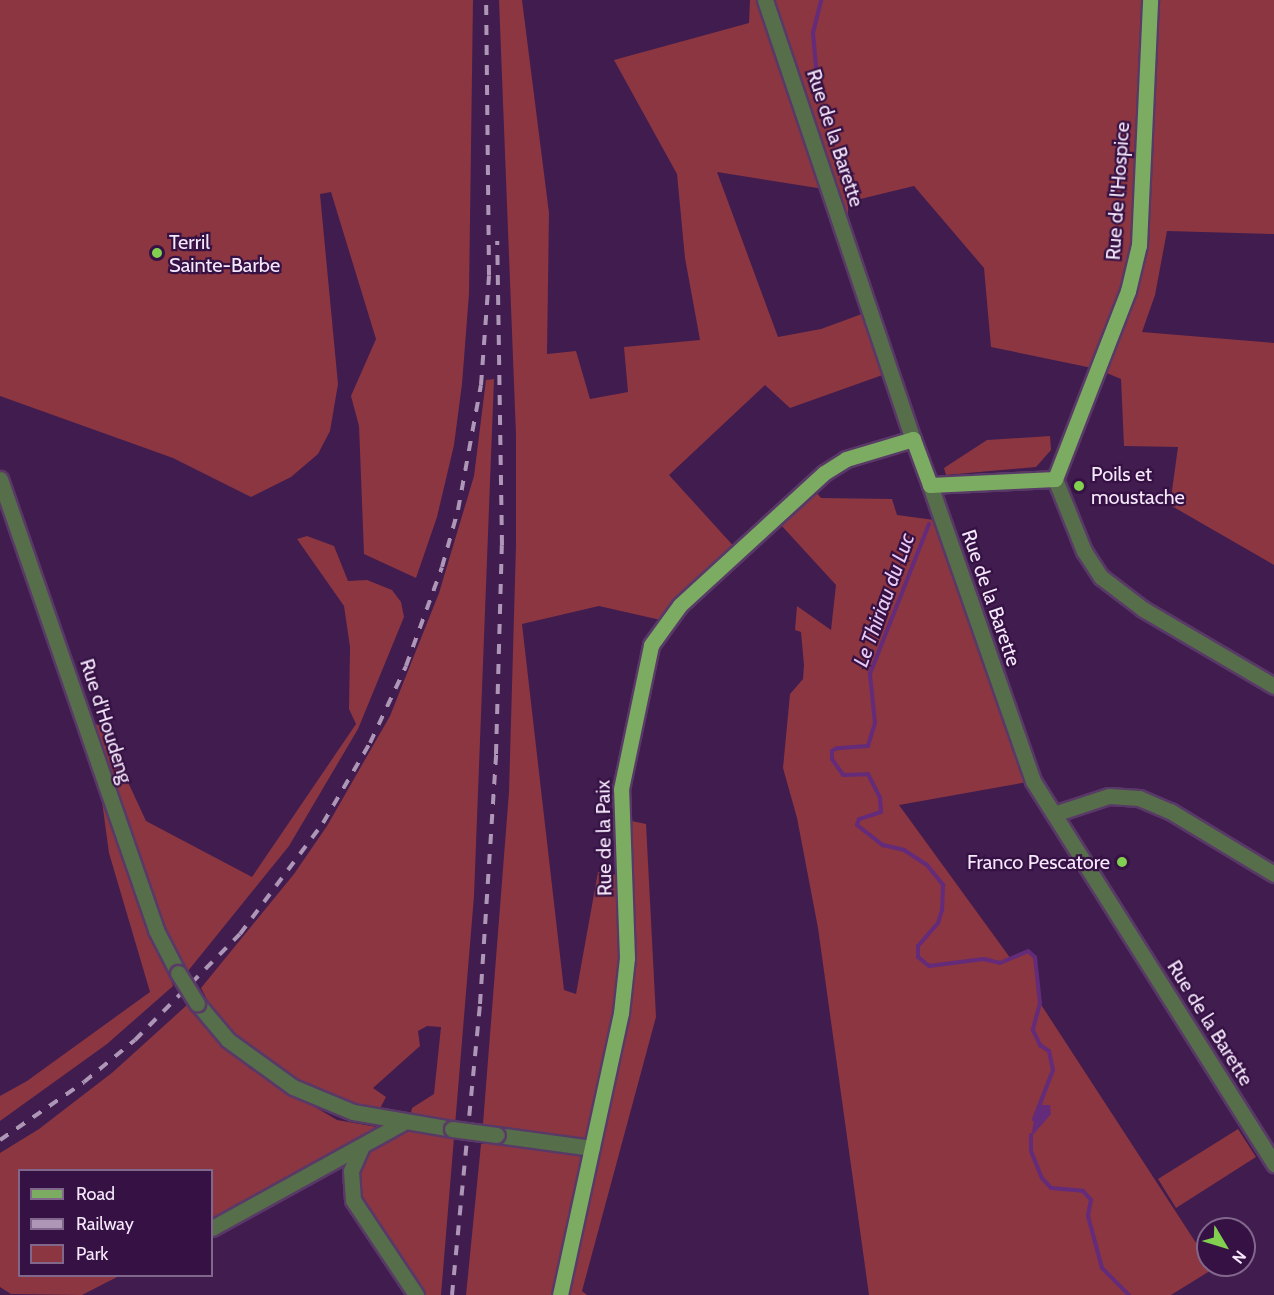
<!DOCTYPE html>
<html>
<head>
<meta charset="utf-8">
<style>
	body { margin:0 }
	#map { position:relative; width:1274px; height:1295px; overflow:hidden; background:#401c4f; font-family:Cabin,sans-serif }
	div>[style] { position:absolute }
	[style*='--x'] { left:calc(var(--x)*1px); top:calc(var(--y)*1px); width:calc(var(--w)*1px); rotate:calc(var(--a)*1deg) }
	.green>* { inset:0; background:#8b3641 }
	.water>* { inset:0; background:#632b7a }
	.stream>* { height:4px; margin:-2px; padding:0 2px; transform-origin:2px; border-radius:2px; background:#632b7a }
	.roads { filter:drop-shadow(2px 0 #593967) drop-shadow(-2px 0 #593967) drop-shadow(0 2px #593967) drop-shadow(0 -2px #593967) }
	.minor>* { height:15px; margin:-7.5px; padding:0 7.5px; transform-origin:7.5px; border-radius:7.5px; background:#576e4a }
	.major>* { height:15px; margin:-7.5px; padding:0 7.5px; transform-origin:7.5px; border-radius:7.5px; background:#7cac61 }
	.rail>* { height:4px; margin-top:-2px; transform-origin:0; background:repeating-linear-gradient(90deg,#ad96b6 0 10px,transparent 0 20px) }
	.bridges { filter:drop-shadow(2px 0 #593967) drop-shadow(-2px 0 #593967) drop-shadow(0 2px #593967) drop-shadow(0 -2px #593967) }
	.minor-bridge>* { height:15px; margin:-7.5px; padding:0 7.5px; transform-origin:7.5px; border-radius:7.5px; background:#576e4a }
	.dots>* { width:16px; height:16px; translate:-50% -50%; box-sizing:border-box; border:3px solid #361144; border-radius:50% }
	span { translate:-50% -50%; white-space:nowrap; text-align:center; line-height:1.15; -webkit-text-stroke:4.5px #361144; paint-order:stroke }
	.street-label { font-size:20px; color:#f5e8fb }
	.poi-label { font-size:20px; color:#f5e8fb }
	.left { translate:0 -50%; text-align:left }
	.right { translate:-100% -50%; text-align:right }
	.water-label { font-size:21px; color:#e8caf5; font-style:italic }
	.legend { position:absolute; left:18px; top:1169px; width:195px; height:108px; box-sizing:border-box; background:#361144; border:2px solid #82678d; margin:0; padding:8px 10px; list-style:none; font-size:18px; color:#f5e8fb }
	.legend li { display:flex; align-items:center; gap:12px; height:30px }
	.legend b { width:30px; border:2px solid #82678d }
	.north { position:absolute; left:1196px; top:1217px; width:60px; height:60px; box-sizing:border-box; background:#361144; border:2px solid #82678d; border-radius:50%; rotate:128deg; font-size:16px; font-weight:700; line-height:24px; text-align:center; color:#f5e8fb }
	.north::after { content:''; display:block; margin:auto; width:21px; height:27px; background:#82d04f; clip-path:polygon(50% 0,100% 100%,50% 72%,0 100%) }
</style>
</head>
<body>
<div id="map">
	<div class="green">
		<div style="clip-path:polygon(0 0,473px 0,469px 294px,462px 384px,454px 445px,437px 517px,416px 578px,364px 554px,359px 426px,351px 396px,376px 339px,331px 192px,320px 194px,338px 384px,330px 431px,318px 454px,291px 477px,251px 497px,173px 458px,0 396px)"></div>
		<div style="clip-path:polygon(499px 0,522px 0,549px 213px,547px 354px,576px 351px,590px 399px,628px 392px,624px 347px,700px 340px,685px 258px,677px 174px,614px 60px,749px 23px,750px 0,1274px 0,1274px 234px,1167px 231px,1155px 295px,1142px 332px,1274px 343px,1274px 565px,1170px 505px,1178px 447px,1124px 446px,1121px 379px,1097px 369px,991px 347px,984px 268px,914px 186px,848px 202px,848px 244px,830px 190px,717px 172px,778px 337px,821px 329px,870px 311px,891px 372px,790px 408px,765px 385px,669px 475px,738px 551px,665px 621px,599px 606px,522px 624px,564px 990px,576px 994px,598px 872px,624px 876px,622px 819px,646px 824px,656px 1017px,582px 1291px,587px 1295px,466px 1295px,481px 1144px,564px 1143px,483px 1124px,509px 792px,516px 544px,516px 435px)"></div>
		<div style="clip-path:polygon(494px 379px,474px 896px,441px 1295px,416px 1295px,360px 1215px,357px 1152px,409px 1123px,412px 1108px,434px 1094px,441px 1027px,427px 1026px,418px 1031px,420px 1046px,373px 1088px,386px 1097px,375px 1118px,332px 1105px,228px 1040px,201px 988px,294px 874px,327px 826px,390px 716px,439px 593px,474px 476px,486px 380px)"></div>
		<div style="clip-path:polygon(1050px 436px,1051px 450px,1036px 467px,946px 475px,944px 468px,987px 440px)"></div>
		<div style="clip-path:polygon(816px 492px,821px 498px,892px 499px,897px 515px,942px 521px,1033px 781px,899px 805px,1011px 959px,1028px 951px,1035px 957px,1040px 1003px,1213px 1269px,1171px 1295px,869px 1295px,818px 928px,797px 818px,783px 768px,790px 694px,803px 679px,804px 665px,801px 632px,795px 630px,797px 606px,831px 630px,836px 585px,781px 525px)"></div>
		<div style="clip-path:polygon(307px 536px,334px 546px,348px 581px,367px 580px,392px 590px,401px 602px,404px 617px,358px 729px,289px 846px,188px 971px,156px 932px,173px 986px,107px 1044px,0 1121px,0 1096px,27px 1081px,150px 992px,109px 853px,96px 757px,85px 721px,102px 726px,146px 821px,252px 877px,356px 724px,349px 709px,350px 647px,344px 606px,297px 539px)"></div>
		<div style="clip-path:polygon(187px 1005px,249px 1068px,337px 1120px,377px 1127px,358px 1143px,212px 1225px,212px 1170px,20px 1170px,20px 1276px,119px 1276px,82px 1295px,11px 1294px,0 1287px,0 1153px,39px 1129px,113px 1072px)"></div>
		<div style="clip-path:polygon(1238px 1129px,1256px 1157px,1176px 1208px,1158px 1179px)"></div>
	</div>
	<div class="water">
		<div style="clip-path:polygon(1037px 1105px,1050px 1105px,1051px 1114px,1031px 1137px)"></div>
	</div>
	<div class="stream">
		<div style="--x:819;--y:101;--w:68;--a:-95"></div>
		<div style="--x:813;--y:33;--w:34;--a:-76"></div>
		<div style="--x:929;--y:524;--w:161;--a:111.5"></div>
		<div style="--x:870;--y:674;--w:49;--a:84.2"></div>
		<div style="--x:875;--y:723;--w:24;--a:107"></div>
		<div style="--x:868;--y:746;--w:31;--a:176"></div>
		<div style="--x:837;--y:748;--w:6;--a:149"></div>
		<div style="--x:832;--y:751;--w:8;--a:90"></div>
		<div style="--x:832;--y:759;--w:19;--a:55"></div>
		<div style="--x:843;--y:775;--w:25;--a:-2"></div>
		<div style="--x:868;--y:774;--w:27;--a:63"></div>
		<div style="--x:880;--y:798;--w:14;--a:86"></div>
		<div style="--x:881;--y:812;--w:23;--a:162"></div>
		<div style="--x:859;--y:819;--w:6;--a:108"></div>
		<div style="--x:857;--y:825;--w:33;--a:38"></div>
		<div style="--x:883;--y:845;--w:22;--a:13"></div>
		<div style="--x:904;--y:850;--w:27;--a:33"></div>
		<div style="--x:927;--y:865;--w:26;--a:51"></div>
		<div style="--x:943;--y:885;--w:25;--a:92"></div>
		<div style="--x:942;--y:910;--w:14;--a:107"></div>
		<div style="--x:938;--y:923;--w:30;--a:131"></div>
		<div style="--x:918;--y:946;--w:11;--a:90"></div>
		<div style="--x:918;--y:957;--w:14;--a:39"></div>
		<div style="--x:929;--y:966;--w:55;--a:-7.3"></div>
		<div style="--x:984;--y:959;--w:16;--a:14"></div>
		<div style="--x:1000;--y:963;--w:30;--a:-23"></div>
		<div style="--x:1028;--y:951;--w:9;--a:41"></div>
		<div style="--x:1035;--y:957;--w:46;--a:83.8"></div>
		<div style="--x:1040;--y:1003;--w:28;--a:105"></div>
		<div style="--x:1033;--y:1030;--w:17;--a:65"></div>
		<div style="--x:1040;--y:1045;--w:11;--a:34"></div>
		<div style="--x:1049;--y:1051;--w:19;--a:78"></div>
		<div style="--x:1053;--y:1070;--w:53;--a:111.2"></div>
		<div style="--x:1031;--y:1135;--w:16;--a:90"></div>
		<div style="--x:1031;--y:1151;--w:29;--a:68"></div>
		<div style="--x:1042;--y:1178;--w:13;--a:48"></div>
		<div style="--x:1051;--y:1188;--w:32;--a:5"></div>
		<div style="--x:1083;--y:1191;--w:12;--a:48"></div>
		<div style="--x:1091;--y:1200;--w:16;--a:101"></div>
		<div style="--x:1088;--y:1216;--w:54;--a:74.9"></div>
		<div style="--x:1102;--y:1268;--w:38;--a:45"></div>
	</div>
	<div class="roads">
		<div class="minor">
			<div style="--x:765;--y:0;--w:463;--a:71.4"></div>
			<div style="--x:0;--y:479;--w:477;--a:70.9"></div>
			<div style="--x:156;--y:930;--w:48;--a:62.9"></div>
			<div style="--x:1055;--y:479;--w:78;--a:68.1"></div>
			<div style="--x:1084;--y:551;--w:31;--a:57"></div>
			<div style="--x:1101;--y:577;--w:53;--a:37.3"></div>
			<div style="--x:1143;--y:609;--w:152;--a:30.4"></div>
			<div style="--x:930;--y:485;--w:313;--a:70.8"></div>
			<div style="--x:1033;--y:781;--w:453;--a:57.8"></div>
			<div style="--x:1054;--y:814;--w:58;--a:-18.1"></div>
			<div style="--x:1109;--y:796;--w:30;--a:4"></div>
			<div style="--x:1139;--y:798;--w:34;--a:23"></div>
			<div style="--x:1170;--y:811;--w:122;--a:31.2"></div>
			<div style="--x:197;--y:1003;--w:48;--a:50"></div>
			<div style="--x:228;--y:1040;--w:80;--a:35.9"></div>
			<div style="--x:293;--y:1087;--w:65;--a:22.6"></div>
			<div style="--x:353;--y:1112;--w:100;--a:9.7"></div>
			<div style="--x:497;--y:1135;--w:96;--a:7.8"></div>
			<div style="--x:362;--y:1146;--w:27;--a:114"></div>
			<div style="--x:351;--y:1171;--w:29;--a:86"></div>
			<div style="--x:353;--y:1200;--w:114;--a:56.4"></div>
			<div style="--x:212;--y:1228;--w:217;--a:-28.9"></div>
		</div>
		<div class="major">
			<div style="--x:560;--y:1295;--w:289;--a:-77.8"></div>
			<div style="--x:621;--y:1013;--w:55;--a:-83.8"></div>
			<div style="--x:627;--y:958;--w:169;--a:-92"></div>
			<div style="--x:621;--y:789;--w:147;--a:-78.2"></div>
			<div style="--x:651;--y:645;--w:49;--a:-54.1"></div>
			<div style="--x:680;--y:605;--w:195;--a:-42.5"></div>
			<div style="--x:824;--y:473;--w:26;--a:-32"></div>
			<div style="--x:846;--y:459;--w:70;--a:-16.6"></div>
			<div style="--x:913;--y:439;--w:49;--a:69.7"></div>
			<div style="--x:930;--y:485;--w:125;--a:-2.7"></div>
			<div style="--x:1055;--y:479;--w:202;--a:-68.8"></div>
			<div style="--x:1128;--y:291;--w:47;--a:-76.6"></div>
			<div style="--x:1139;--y:245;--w:245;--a:-87.4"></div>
		</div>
	</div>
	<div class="rail">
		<div style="--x:0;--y:1140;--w:102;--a:-34.6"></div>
		<div style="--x:84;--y:1082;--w:66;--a:-39.5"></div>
		<div style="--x:135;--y:1040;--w:149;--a:-45.3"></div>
		<div style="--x:240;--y:934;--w:139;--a:-53.2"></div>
		<div style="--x:323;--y:823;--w:93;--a:-59.6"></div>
		<div style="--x:370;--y:743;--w:85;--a:-64.9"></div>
		<div style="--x:406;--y:666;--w:105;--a:-70"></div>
		<div style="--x:442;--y:567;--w:59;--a:-74.3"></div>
		<div style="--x:458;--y:510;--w:127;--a:-79.6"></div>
		<div style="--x:481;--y:385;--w:110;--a:-85.8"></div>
		<div style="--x:489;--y:275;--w:275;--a:-90.6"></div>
		<div style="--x:452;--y:1295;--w:292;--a:-84.5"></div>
		<div style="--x:480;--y:1004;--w:251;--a:-86.3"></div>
		<div style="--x:496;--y:754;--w:209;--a:-88.4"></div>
		<div style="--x:502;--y:545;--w:304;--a:-90.9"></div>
	</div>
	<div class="bridges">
		<div class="minor-bridge">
			<div style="--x:178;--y:973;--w:36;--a:58"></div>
			<div style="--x:452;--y:1129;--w:45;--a:7.6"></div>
		</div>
	</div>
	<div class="dots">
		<div style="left:157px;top:253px;background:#82d04f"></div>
		<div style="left:1079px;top:486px;background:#82d04f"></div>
		<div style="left:1122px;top:862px;background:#82d04f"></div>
	</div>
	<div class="street-label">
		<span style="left:835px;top:138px;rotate:72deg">Rue de la Barette</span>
		<span style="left:1118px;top:191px;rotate:-86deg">Rue de l'Hospice</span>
		<span style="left:991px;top:598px;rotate:71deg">Rue de la Barette</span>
		<span style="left:106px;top:721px;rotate:72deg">Rue d'Houdeng</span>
		<span style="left:604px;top:838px;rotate:-91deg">Rue de la Paix</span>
		<span style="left:1210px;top:1023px;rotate:58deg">Rue de la Barette</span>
	</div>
	<div class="poi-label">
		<span class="left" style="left:169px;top:254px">Terril<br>Sainte-Barbe</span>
		<span class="left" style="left:1091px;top:486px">Poils et<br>moustache</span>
		<span class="right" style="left:1110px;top:862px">Franco Pescatore</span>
	</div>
	<div class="water-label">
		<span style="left:884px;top:600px;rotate:-70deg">Le Thiriau du Luc</span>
	</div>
	<ul class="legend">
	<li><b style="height:8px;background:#7cac61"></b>Road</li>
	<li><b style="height:8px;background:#ad96b6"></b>Railway</li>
	<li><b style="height:16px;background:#8b3641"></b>Park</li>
	</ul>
	<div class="north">N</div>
</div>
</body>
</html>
